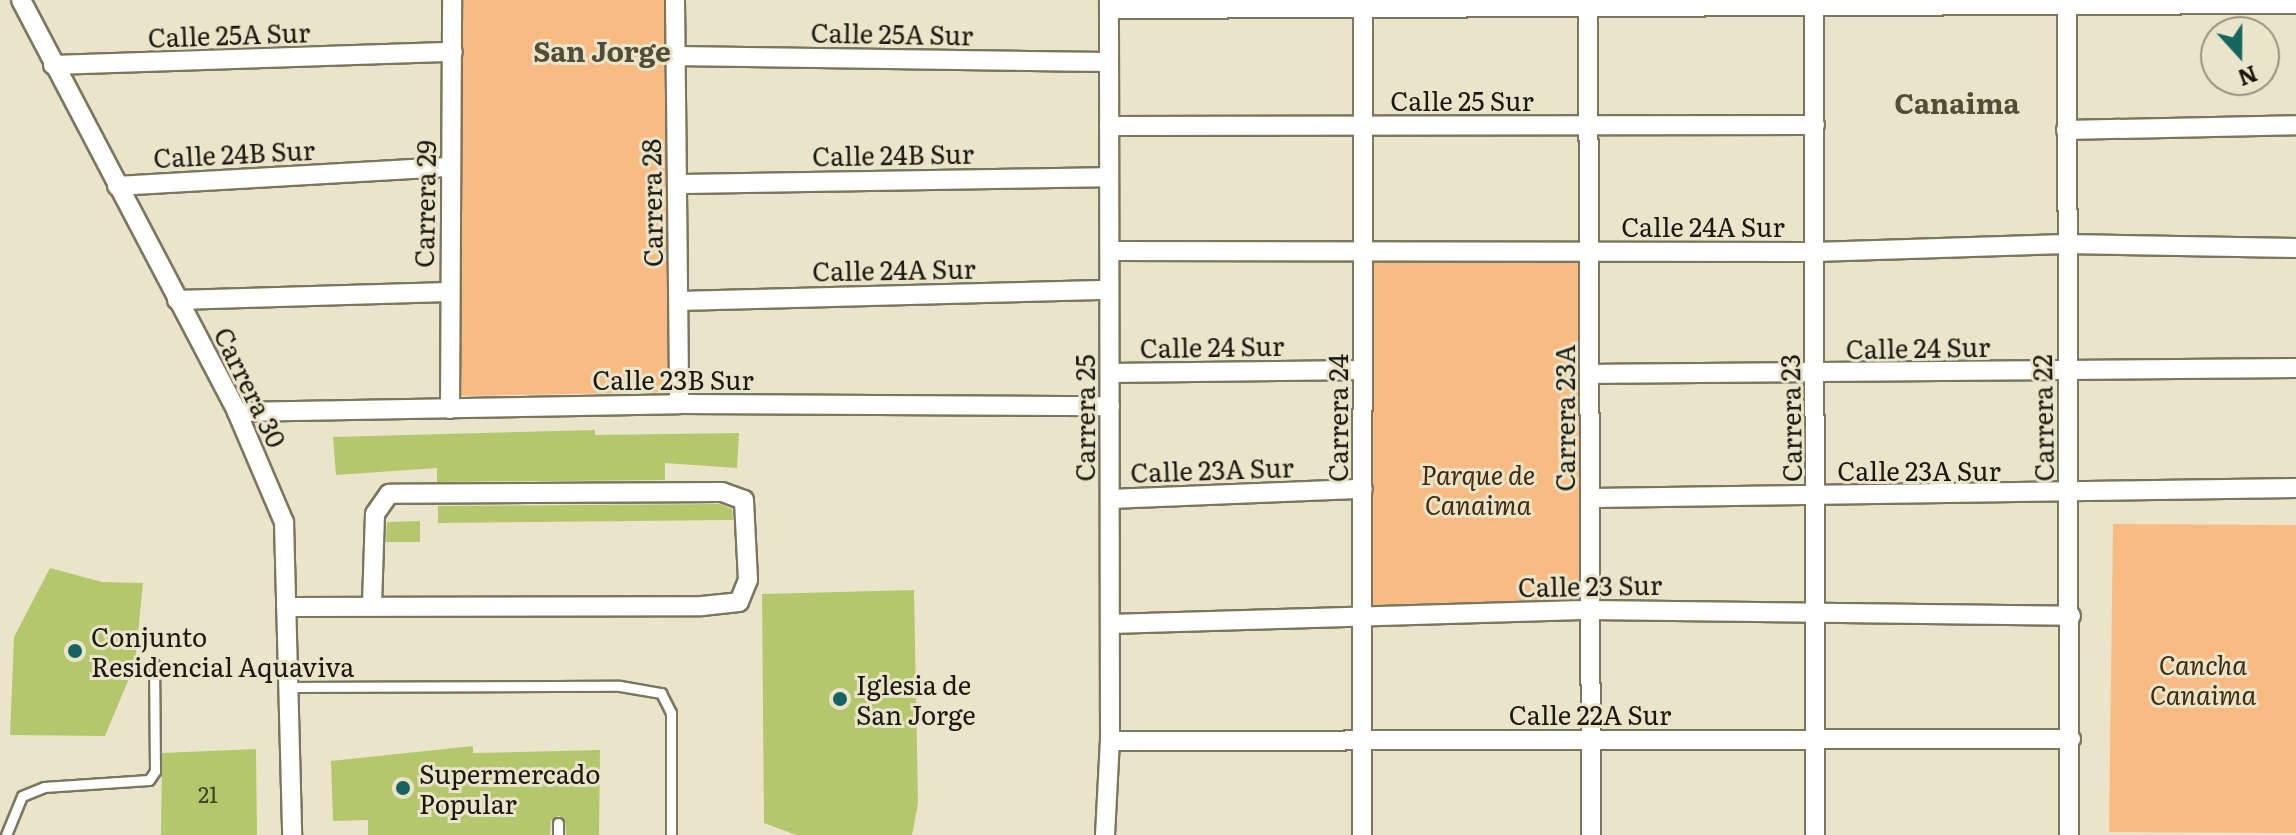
<!DOCTYPE html>
<html>
<head>
<meta charset="utf-8">
<style>
	body { margin:0 }
	#map { position:relative; width:2296px; height:835px; overflow:hidden; background:#eae5ca; font-family:Literata,serif }
	div>[style] { position:absolute }
	[style*='--x'] { left:calc(var(--x)*1px); top:calc(var(--y)*1px); width:calc(var(--w)*1px); rotate:calc(var(--a)*1deg) }
	.green>* { inset:0; background:#f8bb82 }
	.building>* { inset:0; background:#b5c76d }
	.roads { filter:drop-shadow(2px 0 #7b775e) drop-shadow(-2px 0 #7b775e) drop-shadow(0 2px #7b775e) drop-shadow(0 -2px #7b775e) }
	.lane>* { height:9px; margin:-4.5px; padding:0 4.5px; transform-origin:4.5px; border-radius:4.5px; background:#fff }
	.street>* { height:18px; margin:-9px; padding:0 9px; transform-origin:9px; border-radius:9px; background:#fff }
	.dots>* { width:22px; height:22px; translate:-50% -50%; box-sizing:border-box; border:4px solid #eae5ca; border-radius:50% }
	span { translate:-50% -50%; white-space:nowrap; text-align:center; line-height:1.15; -webkit-text-stroke:6px #eae5ca; paint-order:stroke }
	.number-label { font-size:22px; color:#414426 }
	.number-label span { -webkit-text-stroke-width:0 }
	.street-label { font-size:26px; color:#1a180f }
	.park-label { font-size:26px; color:#43280a; font-style:italic }
	.poi-label { font-size:26px; color:#1a180f }
	.left { translate:0 -50%; text-align:left }
	.neighbourhood-label { font-size:28px; color:#514d36; font-weight:700 }
	.north { position:absolute; left:2200px; top:16px; width:80px; height:80px; box-sizing:border-box; background:#eae5ca; border:2px solid #97937f; border-radius:50%; rotate:159deg; font-size:22px; font-weight:700; line-height:32px; text-align:center; color:#1a180f }
	.north::after { content:''; display:block; margin:auto; width:28px; height:36px; background:#156461; clip-path:polygon(50% 0,100% 100%,50% 72%,0 100%) }
</style>
</head>
<body>
<div id="map">
	<div class="green">
		<div style="clip-path:polygon(456px 0,669px 0,673px 392px,454px 396px)"></div>
		<div style="clip-path:polygon(1369px 259px,1585px 259px,1587px 602px,1369px 607px)"></div>
		<div style="clip-path:polygon(2113px 524px,2296px 525px,2296px 833px,2109px 832px)"></div>
	</div>
	<div class="building">
		<div style="clip-path:polygon(595px 430px,595px 435px,739px 433px,737px 468px,665px 463px,665px 480px,437px 482px,437px 468px,336px 475px,333px 437px)"></div>
		<div style="clip-path:polygon(720px 504px,732px 509px,733px 520px,438px 523px,438px 506px)"></div>
		<div style="clip-path:polygon(420px 521px,420px 542px,386px 542px,387px 522px)"></div>
		<div style="clip-path:polygon(50px 568px,102px 582px,143px 583px,135px 664px,105px 736px,10px 735px,14px 637px)"></div>
		<div style="clip-path:polygon(914px 590px,918px 803px,912px 835px,796px 835px,764px 823px,762px 594px)"></div>
		<div style="clip-path:polygon(473px 746px,473px 753px,600px 750px,599px 835px,566px 835px,565px 820px,559px 816px,551px 820px,550px 835px,368px 835px,368px 820px,333px 821px,331px 761px)"></div>
		<div style="clip-path:polygon(256px 749px,257px 835px,161px 835px,162px 753px)"></div>
	</div>
	<div class="roads">
		<div class="lane">
			<div style="--x:288;--y:687;--w:332;--a:-0.2"></div>
			<div style="--x:620;--y:686;--w:42;--a:9.7"></div>
			<div style="--x:661;--y:693;--w:22;--a:63"></div>
			<div style="--x:671;--y:713;--w:122;--a:90"></div>
			<div style="--x:6;--y:835;--w:42;--a:-67.7"></div>
			<div style="--x:22;--y:796;--w:24;--a:-22"></div>
			<div style="--x:44;--y:787;--w:105;--a:-3.8"></div>
			<div style="--x:149;--y:780;--w:11;--a:-56"></div>
			<div style="--x:155;--y:771;--w:107;--a:-90.5"></div>
			<div style="--x:558;--y:835;--w:12;--a:-90"></div>
		</div>
		<div class="street">
			<div style="--x:21;--y:0;--w:465;--a:62.3"></div>
			<div style="--x:237;--y:412;--w:120;--a:66.9"></div>
			<div style="--x:284;--y:522;--w:313;--a:88.5"></div>
			<div style="--x:675;--y:0;--w:404;--a:89.4"></div>
			<div style="--x:1588;--y:0;--w:835;--a:89.79"></div>
			<div style="--x:1814;--y:0;--w:835;--a:89.93"></div>
			<div style="--x:2067;--y:0;--w:835;--a:89.86"></div>
			<div style="--x:1109;--y:9;--w:1187;--a:-0.24"></div>
			<div style="--x:675;--y:56;--w:434;--a:0.8"></div>
			<div style="--x:53;--y:65;--w:400;--a:-1.9"></div>
			<div style="--x:1109;--y:126;--w:706;--a:-0.08"></div>
			<div style="--x:2066;--y:130;--w:230;--a:-1.2"></div>
			<div style="--x:677;--y:184;--w:432;--a:-0.9"></div>
			<div style="--x:117;--y:186;--w:334;--a:-3.3"></div>
			<div style="--x:1110;--y:251;--w:704;--a:0.08"></div>
			<div style="--x:1814;--y:252;--w:252;--a:-1.8"></div>
			<div style="--x:2066;--y:244;--w:230;--a:1"></div>
			<div style="--x:177;--y:300;--w:271;--a:-1.7"></div>
			<div style="--x:679;--y:301;--w:430;--a:-1.5"></div>
			<div style="--x:1110;--y:373;--w:253;--a:-0.7"></div>
			<div style="--x:1590;--y:374;--w:706;--a:-0.49"></div>
			<div style="--x:450;--y:409;--w:409;--a:-89.7"></div>
			<div style="--x:237;--y:412;--w:442;--a:-1"></div>
			<div style="--x:679;--y:404;--w:431;--a:0.3"></div>
			<div style="--x:1590;--y:498;--w:706;--a:-0.81"></div>
			<div style="--x:1110;--y:499;--w:253;--a:-2.3"></div>
			<div style="--x:286;--y:607;--w:416;--a:-0.1"></div>
			<div style="--x:702;--y:606;--w:37;--a:-6"></div>
			<div style="--x:739;--y:602;--w:24;--a:-68"></div>
			<div style="--x:748;--y:580;--w:80;--a:-92.9"></div>
			<div style="--x:744;--y:500;--w:23;--a:-160"></div>
			<div style="--x:722;--y:492;--w:333;--a:179.7"></div>
			<div style="--x:389;--y:494;--w:24;--a:125"></div>
			<div style="--x:375;--y:514;--w:92;--a:91.9"></div>
			<div style="--x:1110;--y:624;--w:481;--a:-1.7"></div>
			<div style="--x:1591;--y:610;--w:480;--a:0.7"></div>
			<div style="--x:1110;--y:741;--w:961;--a:-0.12"></div>
			<div style="--x:1105;--y:835;--w:94;--a:-87"></div>
			<div style="--x:1110;--y:741;--w:741;--a:-90.08"></div>
			<div style="--x:1362;--y:835;--w:835;--a:-89.93"></div>
		</div>
	</div>
	<div class="dots">
		<div style="left:75px;top:651px;background:#156461"></div>
		<div style="left:840px;top:699px;background:#156461"></div>
		<div style="left:403px;top:788px;background:#156461"></div>
	</div>
	<div class="number-label">
		<span style="left:208px;top:794px">21</span>
	</div>
	<div class="street-label">
		<span style="left:892px;top:33px;rotate:1deg">Calle 25A Sur</span>
		<span style="left:229px;top:34px;rotate:-2deg">Calle 25A Sur</span>
		<span style="left:1462px;top:100px">Calle 25 Sur</span>
		<span style="left:234px;top:153px;rotate:-3deg">Calle 24B Sur</span>
		<span style="left:893px;top:154px;rotate:-1deg">Calle 24B Sur</span>
		<span style="left:651px;top:203px;rotate:-91deg">Carrera 28</span>
		<span style="left:424px;top:204px;rotate:-89deg">Carrera 29</span>
		<span style="left:1703px;top:226px">Calle 24A Sur</span>
		<span style="left:894px;top:269px;rotate:-1deg">Calle 24A Sur</span>
		<span style="left:1212px;top:346px;rotate:-1deg">Calle 24 Sur</span>
		<span style="left:1918px;top:347px;rotate:-1deg">Calle 24 Sur</span>
		<span style="left:673px;top:379px">Calle 23B Sur</span>
		<span style="left:251px;top:387px;rotate:64deg">Carrera 30</span>
		<span style="left:1084px;top:418px;rotate:-90deg">Carrera 25</span>
		<span style="left:1337px;top:418px;rotate:-90deg">Carrera 24</span>
		<span style="left:1564px;top:418px;rotate:-90deg">Carrera 23A</span>
		<span style="left:1790px;top:418px;rotate:-91deg">Carrera 23</span>
		<span style="left:2042px;top:418px;rotate:-91deg">Carrera 22</span>
		<span style="left:1212px;top:469px;rotate:-2deg">Calle 23A Sur</span>
		<span style="left:1919px;top:470px">Calle 23A Sur</span>
		<span style="left:1590px;top:585px;rotate:-1deg">Calle 23 Sur</span>
		<span style="left:1590px;top:714px">Calle 22A Sur</span>
	</div>
	<div class="park-label">
		<span style="left:1478px;top:489px">Parque de<br>Canaima</span>
		<span style="left:2203px;top:679px">Cancha<br>Canaima</span>
	</div>
	<div class="poi-label">
		<span class="left" style="left:91px;top:651px">Conjunto<br>Residencial Aquaviva</span>
		<span class="left" style="left:856px;top:699px">Iglesia de<br>San Jorge</span>
		<span class="left" style="left:419px;top:788px">Supermercado<br>Popular</span>
	</div>
	<div class="neighbourhood-label">
		<span style="left:602px;top:50px">San Jorge</span>
		<span style="left:1957px;top:102px">Canaima</span>
	</div>
	<div class="north">N</div>
</div>
</body>
</html>
